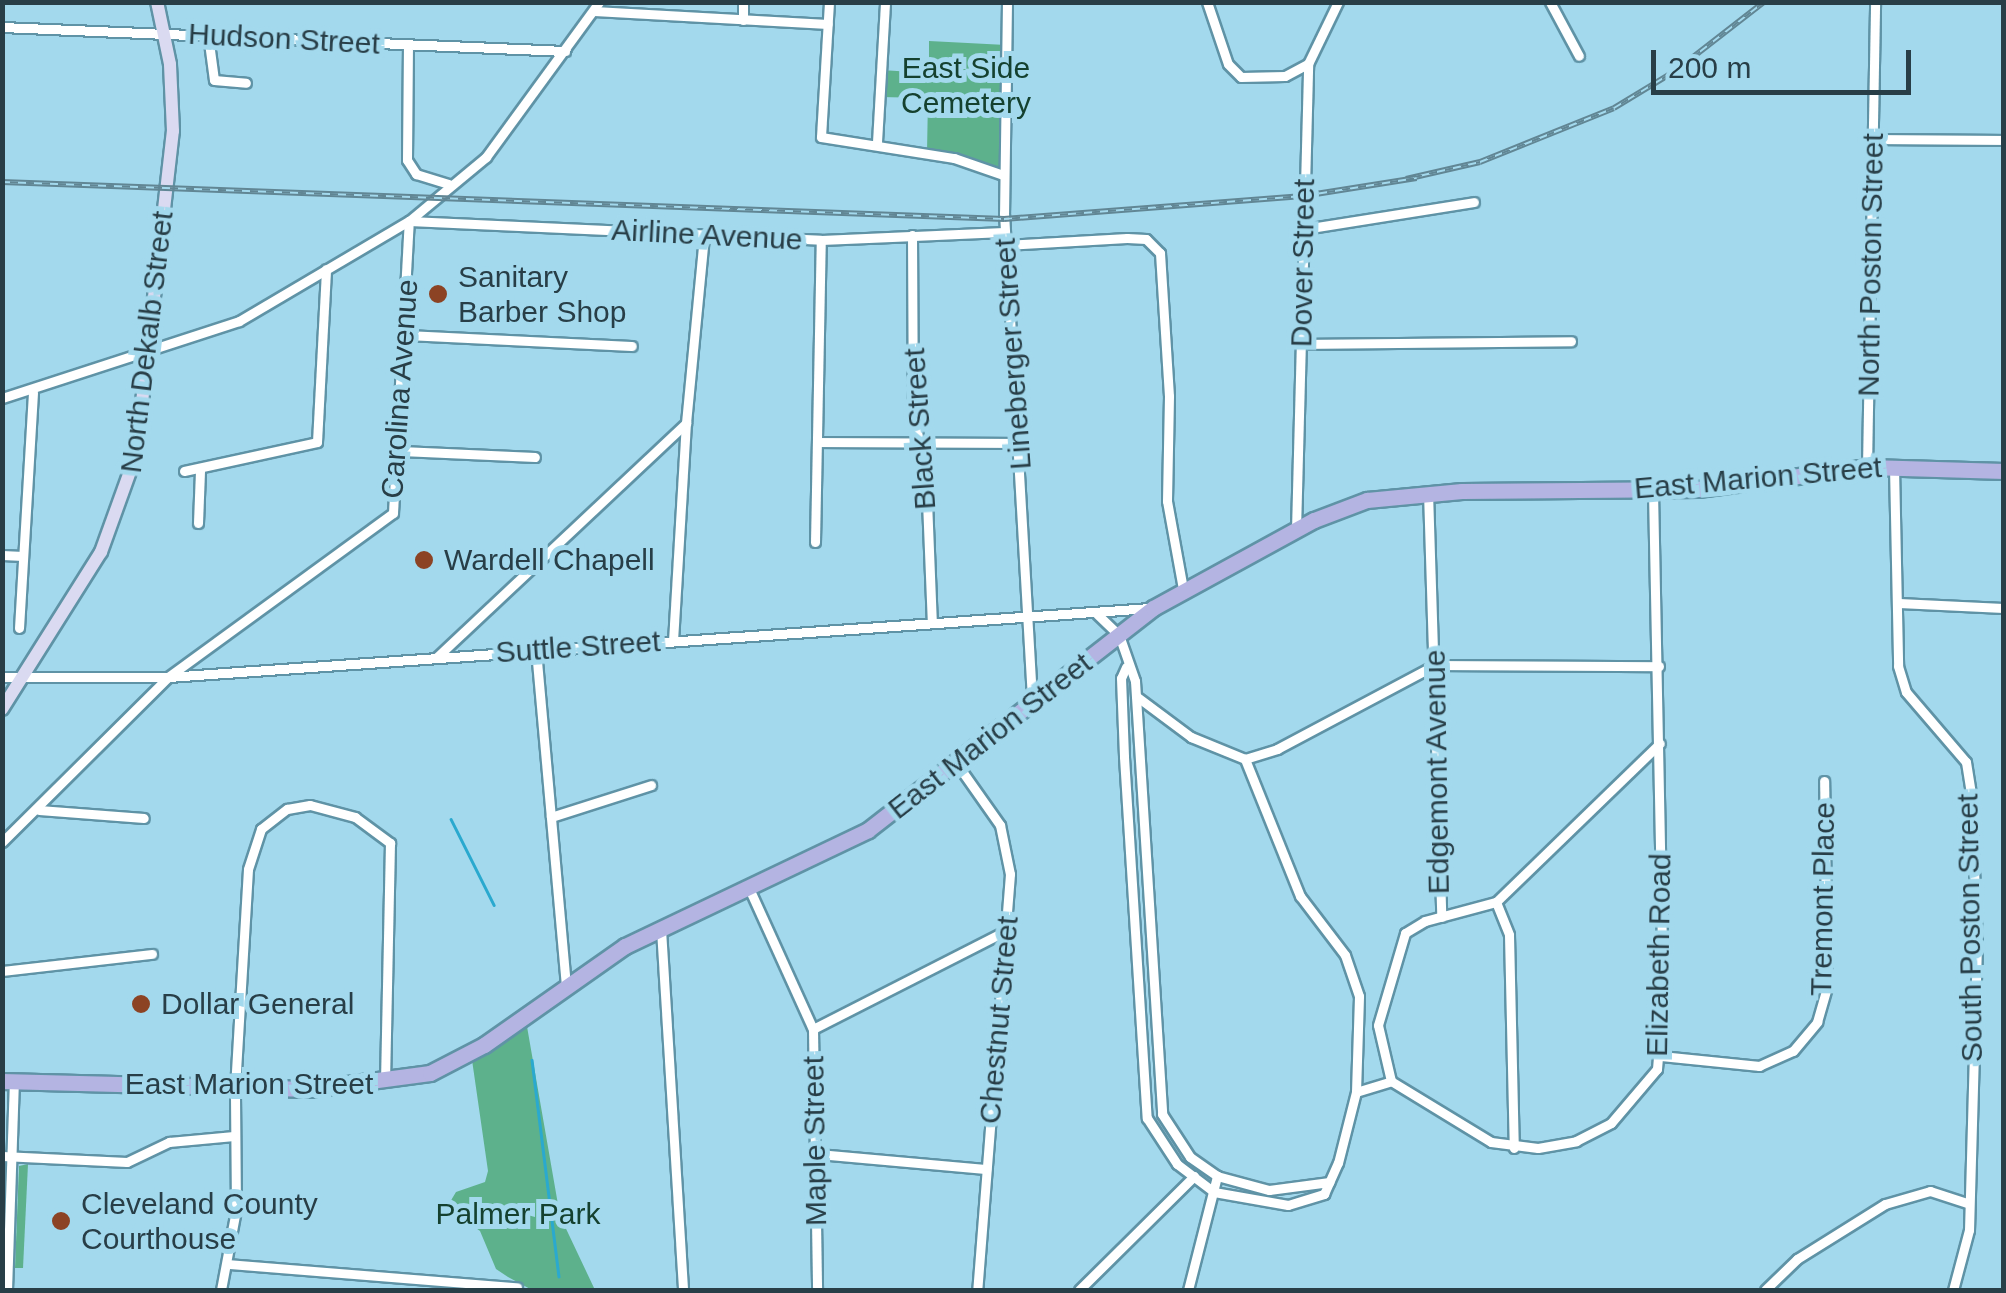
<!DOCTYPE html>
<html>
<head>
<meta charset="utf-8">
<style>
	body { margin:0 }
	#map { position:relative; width:2006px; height:1293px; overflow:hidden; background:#a3d9ed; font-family:Arial,sans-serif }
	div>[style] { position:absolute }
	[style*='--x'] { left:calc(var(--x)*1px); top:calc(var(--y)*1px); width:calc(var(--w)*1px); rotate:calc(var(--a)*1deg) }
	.green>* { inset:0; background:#5db18c }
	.stream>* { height:2.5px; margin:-1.25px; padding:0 1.25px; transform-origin:1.25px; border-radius:1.25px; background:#2aa9cf }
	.roads { filter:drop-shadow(2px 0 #5f93a6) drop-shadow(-2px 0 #5f93a6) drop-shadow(0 2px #5f93a6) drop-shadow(0 -2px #5f93a6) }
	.street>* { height:9px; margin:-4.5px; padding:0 4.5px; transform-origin:4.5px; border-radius:4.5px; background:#fff }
	.secondary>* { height:12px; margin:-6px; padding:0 6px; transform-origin:6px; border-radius:6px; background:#dadaf1 }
	.primary>* { height:15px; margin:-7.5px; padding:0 7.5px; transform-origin:7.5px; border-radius:7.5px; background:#b4b4e2 }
	.rail>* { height:6px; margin-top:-3px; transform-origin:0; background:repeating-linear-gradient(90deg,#a3d9ed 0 8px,#618694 0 16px); box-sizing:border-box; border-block:2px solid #618694 }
	.dots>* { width:28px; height:28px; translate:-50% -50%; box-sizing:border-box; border:5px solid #a3d9ed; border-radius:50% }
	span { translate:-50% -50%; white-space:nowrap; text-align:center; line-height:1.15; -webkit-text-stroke:10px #a3d9ed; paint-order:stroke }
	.street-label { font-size:30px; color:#283e47 }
	.park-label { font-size:30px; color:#15412f }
	.poi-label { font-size:30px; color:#283e47 }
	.left { translate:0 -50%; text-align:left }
	.frame { position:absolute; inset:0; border:5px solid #283e47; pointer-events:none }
	.scale { position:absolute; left:1651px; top:50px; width:260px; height:45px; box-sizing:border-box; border:5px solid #283e47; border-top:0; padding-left:12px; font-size:30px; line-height:35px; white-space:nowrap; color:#283e47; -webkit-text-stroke:8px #a3d9ed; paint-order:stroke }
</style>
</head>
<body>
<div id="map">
	<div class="green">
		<div style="clip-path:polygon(929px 41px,1006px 45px,1003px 175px,927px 152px,928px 98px,880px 97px,881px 70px,929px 73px)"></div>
		<div style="clip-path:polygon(525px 1015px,560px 1216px,595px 1290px,532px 1290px,508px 1277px,496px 1269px,480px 1231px,447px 1207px,456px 1192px,485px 1182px,488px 1171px,471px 1053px)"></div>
		<div style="clip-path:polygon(28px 1164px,23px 1268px,15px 1268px,19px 1166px)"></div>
	</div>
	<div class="stream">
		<div style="--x:451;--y:819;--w:96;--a:63.4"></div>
		<div style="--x:532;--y:1060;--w:218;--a:82.9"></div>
	</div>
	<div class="roads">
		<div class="street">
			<div style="--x:829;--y:2;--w:135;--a:93.4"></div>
			<div style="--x:821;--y:137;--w:135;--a:9"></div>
			<div style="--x:954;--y:158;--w:52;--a:19.1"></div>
			<div style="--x:1007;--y:2;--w:211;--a:90.8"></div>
			<div style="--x:1004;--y:213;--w:490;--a:86.7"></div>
			<div style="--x:1207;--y:2;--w:65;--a:71.3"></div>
			<div style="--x:1228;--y:64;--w:18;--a:45"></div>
			<div style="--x:1241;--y:77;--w:44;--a:-1.3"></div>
			<div style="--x:1285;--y:76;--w:26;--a:-28"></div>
			<div style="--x:1550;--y:2;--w:61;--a:61.8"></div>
			<div style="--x:594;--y:11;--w:234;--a:3.2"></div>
			<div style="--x:743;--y:20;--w:18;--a:-90"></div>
			<div style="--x:2;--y:27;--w:564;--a:2.44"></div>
			<div style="--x:208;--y:35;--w:45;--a:82.4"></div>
			<div style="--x:214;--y:80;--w:32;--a:5"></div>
			<div style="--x:408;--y:44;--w:116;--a:90.5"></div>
			<div style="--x:407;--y:160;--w:17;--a:57"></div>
			<div style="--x:416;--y:174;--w:34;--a:17"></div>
			<div style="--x:1874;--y:139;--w:130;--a:0.4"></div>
			<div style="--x:877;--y:142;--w:140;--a:-86.7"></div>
			<div style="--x:1304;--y:229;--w:172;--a:-9"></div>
			<div style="--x:912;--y:235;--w:177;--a:89.7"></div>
			<div style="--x:913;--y:412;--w:65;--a:78.5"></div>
			<div style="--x:926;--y:476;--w:147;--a:87.7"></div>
			<div style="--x:1005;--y:245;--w:122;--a:-3.3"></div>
			<div style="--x:1127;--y:238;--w:19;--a:3"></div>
			<div style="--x:1146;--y:239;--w:20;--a:45"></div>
			<div style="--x:1160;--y:253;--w:143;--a:86.4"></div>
			<div style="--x:1169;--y:396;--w:105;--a:91.1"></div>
			<div style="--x:1167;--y:501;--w:89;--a:79.7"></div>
			<div style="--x:406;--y:335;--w:226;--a:2.8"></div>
			<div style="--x:1302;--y:344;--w:269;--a:-0.6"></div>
			<div style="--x:2;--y:398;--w:249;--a:-18"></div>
			<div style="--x:239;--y:321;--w:197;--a:-30.5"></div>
			<div style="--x:409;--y:221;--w:412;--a:2.6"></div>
			<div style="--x:821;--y:240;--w:183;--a:-2.5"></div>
			<div style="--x:817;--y:442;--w:203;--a:0.3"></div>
			<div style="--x:401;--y:451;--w:134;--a:2.6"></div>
			<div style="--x:1867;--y:467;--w:465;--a:-89"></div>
			<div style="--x:1894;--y:467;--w:199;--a:88.8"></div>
			<div style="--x:1898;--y:666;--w:27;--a:73"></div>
			<div style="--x:1906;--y:692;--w:92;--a:49.4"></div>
			<div style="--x:1966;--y:762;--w:32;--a:81"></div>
			<div style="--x:1971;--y:794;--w:150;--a:87.7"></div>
			<div style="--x:1977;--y:944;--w:286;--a:91.6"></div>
			<div style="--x:1969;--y:1230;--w:62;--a:104.9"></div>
			<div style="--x:184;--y:471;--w:136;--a:-12.3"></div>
			<div style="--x:317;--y:442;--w:173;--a:-87"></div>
			<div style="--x:1428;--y:492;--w:425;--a:88.2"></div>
			<div style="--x:198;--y:523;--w:53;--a:-87.8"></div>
			<div style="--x:1296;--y:530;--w:466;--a:-88.5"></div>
			<div style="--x:1308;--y:64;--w:69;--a:-64.2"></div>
			<div style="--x:815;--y:542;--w:302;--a:-88.9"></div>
			<div style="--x:2;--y:555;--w:21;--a:3"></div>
			<div style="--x:1898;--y:603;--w:106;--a:2.7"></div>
			<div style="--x:1097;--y:614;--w:30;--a:44"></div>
			<div style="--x:1119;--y:635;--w:49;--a:70.8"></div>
			<div style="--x:1135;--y:681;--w:434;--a:86.4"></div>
			<div style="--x:1162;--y:1114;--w:51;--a:56.9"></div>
			<div style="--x:1190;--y:1157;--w:33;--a:35"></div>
			<div style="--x:1217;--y:1176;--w:54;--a:15.1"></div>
			<div style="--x:1269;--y:1190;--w:61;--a:-7.6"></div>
			<div style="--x:19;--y:628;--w:236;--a:-86.6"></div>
			<div style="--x:673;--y:641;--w:218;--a:-86.6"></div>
			<div style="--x:536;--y:650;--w:337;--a:84.9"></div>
			<div style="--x:437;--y:657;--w:342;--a:-43.2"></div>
			<div style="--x:686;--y:423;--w:188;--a:-84.5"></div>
			<div style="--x:1126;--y:667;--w:12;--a:114"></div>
			<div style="--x:1121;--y:678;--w:79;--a:87.8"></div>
			<div style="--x:1124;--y:757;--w:362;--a:86.4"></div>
			<div style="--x:1147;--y:1118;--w:55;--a:56.9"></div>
			<div style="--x:1177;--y:1164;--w:46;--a:37.1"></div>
			<div style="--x:1214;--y:1192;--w:75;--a:10"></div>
			<div style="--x:1288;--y:1205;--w:38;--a:-17"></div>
			<div style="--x:1324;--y:1194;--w:34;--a:-66"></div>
			<div style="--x:1338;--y:1163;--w:73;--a:-75.8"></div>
			<div style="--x:1356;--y:1092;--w:96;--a:-88.2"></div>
			<div style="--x:1359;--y:996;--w:43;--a:-108.9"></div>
			<div style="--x:1345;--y:955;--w:74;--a:-127.3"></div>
			<div style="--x:1300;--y:896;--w:148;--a:-111.9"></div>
			<div style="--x:2;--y:677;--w:166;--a:0"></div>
			<div style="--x:168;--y:677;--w:985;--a:-4.02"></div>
			<div style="--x:1136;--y:696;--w:69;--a:36.7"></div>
			<div style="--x:1191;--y:737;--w:58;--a:22.2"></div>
			<div style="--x:1245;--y:759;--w:34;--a:-17"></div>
			<div style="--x:1277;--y:749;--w:179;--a:-28"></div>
			<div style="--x:1435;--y:665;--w:224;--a:0.3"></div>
			<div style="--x:957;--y:764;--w:75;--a:54.8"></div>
			<div style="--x:1000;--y:825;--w:50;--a:78.5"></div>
			<div style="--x:1010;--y:874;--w:417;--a:94.5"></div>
			<div style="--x:39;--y:810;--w:105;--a:4.4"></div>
			<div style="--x:551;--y:817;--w:105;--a:-17.7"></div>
			<div style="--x:2;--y:842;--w:234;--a:-44.8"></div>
			<div style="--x:168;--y:677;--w:278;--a:-36.1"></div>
			<div style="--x:393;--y:513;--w:292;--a:-86.9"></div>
			<div style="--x:409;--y:221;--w:100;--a:-39.7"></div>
			<div style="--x:486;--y:157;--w:192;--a:-53.9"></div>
			<div style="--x:748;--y:886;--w:157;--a:65.6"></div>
			<div style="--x:813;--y:1029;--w:261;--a:89.1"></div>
			<div style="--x:1496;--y:902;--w:35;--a:68"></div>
			<div style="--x:1509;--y:935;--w:213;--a:88.7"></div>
			<div style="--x:661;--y:929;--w:362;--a:86.5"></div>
			<div style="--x:2;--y:971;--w:151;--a:-6.5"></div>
			<div style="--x:813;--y:1029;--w:218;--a:-27"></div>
			<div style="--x:1661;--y:1056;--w:99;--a:5.8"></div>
			<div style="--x:1759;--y:1066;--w:37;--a:-24"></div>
			<div style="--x:1793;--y:1051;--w:38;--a:-50"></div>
			<div style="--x:1817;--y:1022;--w:37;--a:-74"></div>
			<div style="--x:1827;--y:986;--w:205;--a:-90.8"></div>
			<div style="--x:1391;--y:1081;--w:57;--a:-103.1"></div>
			<div style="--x:1378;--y:1025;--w:96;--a:-73.6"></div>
			<div style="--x:1405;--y:933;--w:23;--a:-31"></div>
			<div style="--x:1425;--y:921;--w:73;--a:-15"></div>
			<div style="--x:1496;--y:902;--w:228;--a:-44.1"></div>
			<div style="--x:1356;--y:1092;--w:37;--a:-17"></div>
			<div style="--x:1391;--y:1081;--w:117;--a:31.4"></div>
			<div style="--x:1491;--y:1142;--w:47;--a:7.3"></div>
			<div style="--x:1538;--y:1148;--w:39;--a:-10"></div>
			<div style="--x:1576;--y:1141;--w:39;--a:-27"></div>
			<div style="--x:1611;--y:1123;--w:71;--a:-49.6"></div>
			<div style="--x:1657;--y:1069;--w:71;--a:-85.2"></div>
			<div style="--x:1663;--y:998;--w:508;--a:-91.13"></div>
			<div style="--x:817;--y:1154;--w:170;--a:5.1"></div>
			<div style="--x:2;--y:1156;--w:125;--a:2.7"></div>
			<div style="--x:127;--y:1162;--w:47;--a:-25.5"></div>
			<div style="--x:169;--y:1142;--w:65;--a:-5.3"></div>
			<div style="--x:228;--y:1264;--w:290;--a:4.6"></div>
			<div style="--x:7;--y:1290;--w:208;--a:-88.1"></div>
			<div style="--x:221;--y:1290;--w:81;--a:-79.4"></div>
			<div style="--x:236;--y:1210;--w:122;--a:-90.5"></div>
			<div style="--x:235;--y:1088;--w:219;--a:-86.6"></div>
			<div style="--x:248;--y:869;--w:42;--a:-72"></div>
			<div style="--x:261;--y:829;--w:33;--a:-38"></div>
			<div style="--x:287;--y:809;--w:23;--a:-10"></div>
			<div style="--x:310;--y:805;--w:47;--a:14.9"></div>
			<div style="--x:355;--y:817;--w:44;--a:36.6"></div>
			<div style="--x:390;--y:843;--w:238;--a:91.2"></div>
			<div style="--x:1079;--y:1290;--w:162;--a:-44.7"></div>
			<div style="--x:1188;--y:1290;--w:118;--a:-75.7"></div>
			<div style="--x:1765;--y:1290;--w:45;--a:-44.1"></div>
			<div style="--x:1797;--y:1259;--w:104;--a:-32"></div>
			<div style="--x:1885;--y:1204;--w:47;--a:-16.1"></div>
			<div style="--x:1930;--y:1191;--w:38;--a:18"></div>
		</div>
		<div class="secondary">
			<div style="--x:2;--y:709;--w:186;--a:-57.8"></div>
			<div style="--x:101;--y:552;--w:103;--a:-70.2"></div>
			<div style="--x:136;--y:455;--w:326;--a:-83.5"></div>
			<div style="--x:173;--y:131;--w:67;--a:-92.6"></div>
			<div style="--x:170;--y:64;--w:63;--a:-101.8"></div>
		</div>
		<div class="primary">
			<div style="--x:2;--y:1081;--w:308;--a:1.5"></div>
			<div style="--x:310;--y:1089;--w:121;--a:-7.6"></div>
			<div style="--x:430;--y:1073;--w:61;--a:-27.4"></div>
			<div style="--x:484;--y:1045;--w:172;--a:-35.1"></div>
			<div style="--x:625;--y:946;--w:269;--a:-25.5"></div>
			<div style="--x:868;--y:830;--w:361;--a:-37.9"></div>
			<div style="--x:1153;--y:608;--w:183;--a:-28.7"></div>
			<div style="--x:1314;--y:520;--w:57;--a:-20.7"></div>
			<div style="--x:1367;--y:500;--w:95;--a:-5.4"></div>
			<div style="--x:1462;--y:491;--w:236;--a:-0.5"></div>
			<div style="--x:1698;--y:489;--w:170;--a:-7.4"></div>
			<div style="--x:1867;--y:467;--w:137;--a:1.7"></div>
		</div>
	</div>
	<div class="rail">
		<div style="--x:1406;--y:179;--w:76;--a:-12.9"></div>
		<div style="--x:1480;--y:162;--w:144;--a:-21.9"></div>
		<div style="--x:1614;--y:108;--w:71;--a:-31.2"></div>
		<div style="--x:1675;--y:71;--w:113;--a:-37.8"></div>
		<div style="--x:2;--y:182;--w:1003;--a:2.11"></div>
		<div style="--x:1004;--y:219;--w:300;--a:-4.4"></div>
		<div style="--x:1303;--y:196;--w:115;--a:-9"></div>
	</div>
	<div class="dots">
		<div style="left:438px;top:294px;background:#8c4324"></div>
		<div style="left:424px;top:560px;background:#8c4324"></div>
		<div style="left:141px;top:1004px;background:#8c4324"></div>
		<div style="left:61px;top:1221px;background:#8c4324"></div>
	</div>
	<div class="street-label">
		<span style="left:284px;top:39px;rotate:3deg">Hudson Street</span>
		<span style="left:707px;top:235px;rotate:3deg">Airline Avenue</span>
		<span style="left:1303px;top:263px;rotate:-89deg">Dover Street</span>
		<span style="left:1871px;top:265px;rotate:-89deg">North Poston Street</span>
		<span style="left:147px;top:342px;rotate:-83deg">North Dekalb Street</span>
		<span style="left:1013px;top:354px;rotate:-94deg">Lineberger Street</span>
		<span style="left:400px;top:389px;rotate:-86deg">Carolina Avenue</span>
		<span style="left:920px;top:429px;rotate:-94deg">Black Street</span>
		<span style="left:1758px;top:478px;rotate:-5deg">East Marion Street</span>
		<span style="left:578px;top:647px;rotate:-4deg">Suttle Street</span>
		<span style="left:990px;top:736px;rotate:-38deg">East Marion Street</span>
		<span style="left:1437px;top:772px;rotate:-91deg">Edgemont Avenue</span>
		<span style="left:1823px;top:899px;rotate:-89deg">Tremont Place</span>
		<span style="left:1970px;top:928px;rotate:-91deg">South Poston Street</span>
		<span style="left:1659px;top:955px;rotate:-89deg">Elizabeth Road</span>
		<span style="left:999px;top:1020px;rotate:-85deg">Chestnut Street</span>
		<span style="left:249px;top:1084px">East Marion Street</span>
		<span style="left:815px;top:1141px;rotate:-91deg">Maple Street</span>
	</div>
	<div class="park-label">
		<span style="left:966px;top:85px">East Side<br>Cemetery</span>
		<span style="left:518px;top:1214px">Palmer Park</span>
	</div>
	<div class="poi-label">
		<span class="left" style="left:458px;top:294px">Sanitary<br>Barber Shop</span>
		<span class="left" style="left:444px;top:560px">Wardell Chapell</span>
		<span class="left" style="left:161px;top:1004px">Dollar General</span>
		<span class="left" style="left:81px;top:1221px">Cleveland County<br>Courthouse</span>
	</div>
	<div class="frame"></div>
	<div class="scale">200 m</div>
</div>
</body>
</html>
